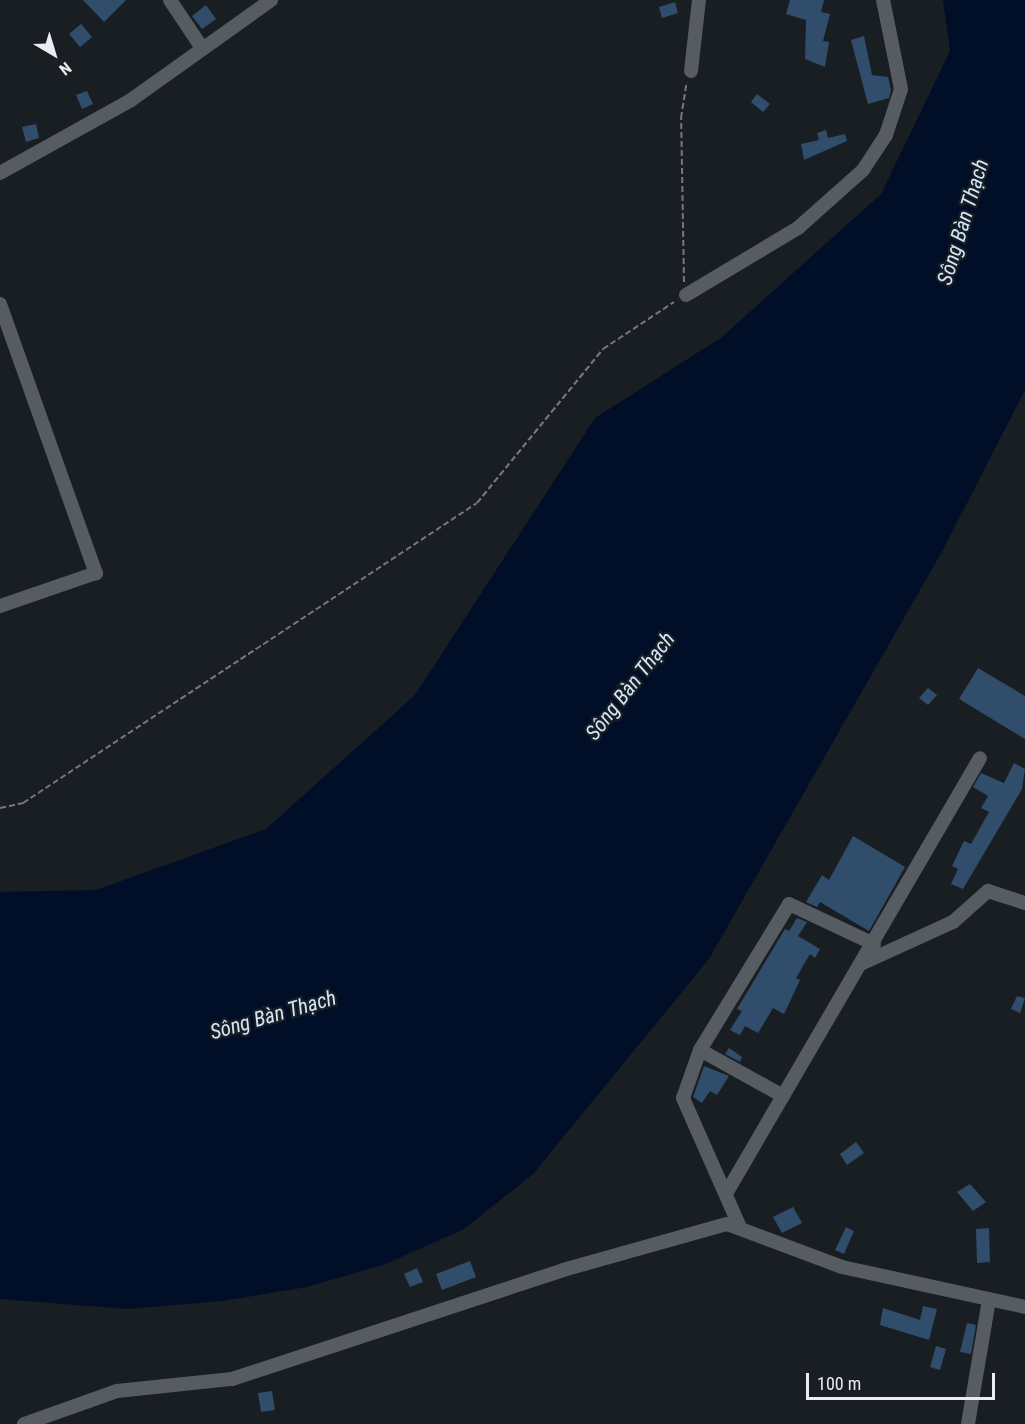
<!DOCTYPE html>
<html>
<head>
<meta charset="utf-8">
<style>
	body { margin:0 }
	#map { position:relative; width:1025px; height:1424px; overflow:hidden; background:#191e23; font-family:"Roboto Condensed",sans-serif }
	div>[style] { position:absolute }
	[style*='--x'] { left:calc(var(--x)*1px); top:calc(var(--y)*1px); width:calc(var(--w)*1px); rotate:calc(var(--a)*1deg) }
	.water>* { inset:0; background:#000e28 }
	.building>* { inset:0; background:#314d6c }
	.path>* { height:2px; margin-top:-1px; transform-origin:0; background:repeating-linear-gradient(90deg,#74787d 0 6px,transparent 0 9px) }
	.minor>* { height:14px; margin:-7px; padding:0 7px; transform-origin:7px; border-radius:7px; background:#575c63 }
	span { translate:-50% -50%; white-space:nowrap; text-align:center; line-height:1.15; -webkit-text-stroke:4.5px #191e23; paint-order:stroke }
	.water-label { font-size:21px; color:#d3e6fd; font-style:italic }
	.north { position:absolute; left:24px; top:24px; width:60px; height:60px; -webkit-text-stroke:4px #191e23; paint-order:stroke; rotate:142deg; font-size:16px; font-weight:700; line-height:24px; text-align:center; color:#e9ecf0 }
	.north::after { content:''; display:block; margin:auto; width:21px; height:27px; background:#e9ecf0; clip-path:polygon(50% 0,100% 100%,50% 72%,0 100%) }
	.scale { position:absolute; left:806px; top:1373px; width:189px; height:27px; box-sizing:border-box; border:3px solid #e9ecf0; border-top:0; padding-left:8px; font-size:18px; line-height:21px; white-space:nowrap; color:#e9ecf0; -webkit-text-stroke:4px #191e23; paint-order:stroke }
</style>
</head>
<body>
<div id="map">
	<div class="water">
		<div style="clip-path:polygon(943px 0,1025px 0,1025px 390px,944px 548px,709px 959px,533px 1174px,464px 1229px,386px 1264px,307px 1287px,222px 1301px,127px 1309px,0 1299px,0 892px,96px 890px,266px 829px,415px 695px,595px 418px,722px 337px,881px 194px,950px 51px)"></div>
	</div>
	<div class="building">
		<div style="clip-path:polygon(83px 0,126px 0,104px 22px)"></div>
		<div style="clip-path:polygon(790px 0,824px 0,821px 12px,830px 14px,823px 41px,829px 42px,825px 67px,805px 59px,806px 20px,786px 14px)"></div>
		<div style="clip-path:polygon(675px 2px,678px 13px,662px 18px,659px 7px)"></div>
		<div style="clip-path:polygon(206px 5px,216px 19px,202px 29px,192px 16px)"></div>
		<div style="clip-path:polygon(81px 24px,92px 37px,80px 47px,69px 34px)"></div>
		<div style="clip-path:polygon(864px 36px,872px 75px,888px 77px,891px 90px,889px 98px,868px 104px,851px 40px)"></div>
		<div style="clip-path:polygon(87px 91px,93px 104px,82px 109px,76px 95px)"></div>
		<div style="clip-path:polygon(757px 94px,770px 104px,763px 112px,751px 102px)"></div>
		<div style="clip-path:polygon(36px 124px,39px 138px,26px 142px,22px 127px)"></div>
		<div style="clip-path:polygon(826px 130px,828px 138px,845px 134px,847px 141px,804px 160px,801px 144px,819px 140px,817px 133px)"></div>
		<div style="clip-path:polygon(978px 668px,1025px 696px,1025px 739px,959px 699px)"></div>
		<div style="clip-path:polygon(928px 688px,937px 695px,928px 705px,919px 698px)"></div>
		<div style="clip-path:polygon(1014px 763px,1025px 769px,1022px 789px,963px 889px,951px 884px,958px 869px,952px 866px,964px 841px,971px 844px,989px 812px,981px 808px,988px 796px,973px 787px,981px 773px,1004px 783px)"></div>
		<div style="clip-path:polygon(853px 836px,905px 867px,869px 931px,820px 902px,817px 907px,806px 902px,822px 875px,829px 880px)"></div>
		<div style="clip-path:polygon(797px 918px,807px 922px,798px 936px,820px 949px,815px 958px,810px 954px,796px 978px,800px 980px,784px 1014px,773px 1008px,758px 1033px,745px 1026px,740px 1035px,730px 1030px,742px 1011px,737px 1009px,785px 929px,789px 931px)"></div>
		<div style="clip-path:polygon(1017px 996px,1025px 998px,1020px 1013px,1011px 1009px)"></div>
		<div style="clip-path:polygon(729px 1048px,742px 1057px,740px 1062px,725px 1054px)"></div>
		<div style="clip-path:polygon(704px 1066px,729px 1076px,717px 1095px,710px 1091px,702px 1103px,693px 1097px)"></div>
		<div style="clip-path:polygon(856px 1142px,864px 1153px,847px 1165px,840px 1154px)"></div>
		<div style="clip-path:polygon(970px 1184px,986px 1202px,973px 1211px,957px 1192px)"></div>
		<div style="clip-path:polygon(793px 1207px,802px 1223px,782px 1233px,773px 1217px)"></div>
		<div style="clip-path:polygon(846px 1227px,854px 1231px,844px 1254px,835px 1250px)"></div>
		<div style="clip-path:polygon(989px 1228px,990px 1262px,977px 1263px,976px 1229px)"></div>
		<div style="clip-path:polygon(470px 1261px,476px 1277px,442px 1290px,436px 1274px)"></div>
		<div style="clip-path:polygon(417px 1268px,423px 1282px,410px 1287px,404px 1274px)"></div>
		<div style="clip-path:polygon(923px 1306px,937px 1309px,929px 1340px,880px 1325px,883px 1308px,920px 1320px)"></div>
		<div style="clip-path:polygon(967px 1323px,976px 1325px,971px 1354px,960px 1352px)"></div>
		<div style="clip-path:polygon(936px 1346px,946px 1349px,940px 1370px,930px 1367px)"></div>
		<div style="clip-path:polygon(272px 1391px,275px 1410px,261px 1412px,258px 1393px)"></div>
	</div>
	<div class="path">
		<div style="--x:684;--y:282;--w:164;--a:-91"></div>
		<div style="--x:681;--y:118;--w:36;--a:-81"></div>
		<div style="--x:0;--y:808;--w:24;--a:-12"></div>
		<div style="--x:23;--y:803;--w:544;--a:-33.46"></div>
		<div style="--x:477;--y:503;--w:199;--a:-50.7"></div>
		<div style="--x:603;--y:349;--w:85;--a:-33.5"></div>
	</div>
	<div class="minor">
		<div style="--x:170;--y:0;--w:58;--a:56.3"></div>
		<div style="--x:691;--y:71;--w:71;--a:-83.6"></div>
		<div style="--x:0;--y:173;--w:150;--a:-29.1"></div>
		<div style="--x:131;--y:100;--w:172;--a:-35.5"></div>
		<div style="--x:686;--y:295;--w:131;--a:-30.9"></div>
		<div style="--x:798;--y:228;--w:87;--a:-41.7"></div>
		<div style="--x:863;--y:170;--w:42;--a:-56.7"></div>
		<div style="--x:886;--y:135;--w:48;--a:-71.9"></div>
		<div style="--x:901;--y:89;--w:91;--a:-101.4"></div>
		<div style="--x:0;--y:304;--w:286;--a:70.4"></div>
		<div style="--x:96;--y:573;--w:102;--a:161"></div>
		<div style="--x:863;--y:963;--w:99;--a:-24.5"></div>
		<div style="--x:953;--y:922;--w:47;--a:-41.5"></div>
		<div style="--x:988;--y:891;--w:39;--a:18"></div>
		<div style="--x:700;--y:1050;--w:95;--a:29"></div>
		<div style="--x:727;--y:1192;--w:502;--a:-59.76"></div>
		<div style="--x:739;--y:1225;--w:139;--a:-113.8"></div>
		<div style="--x:683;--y:1098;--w:51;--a:-70.5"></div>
		<div style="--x:700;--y:1050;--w:171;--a:-58.6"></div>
		<div style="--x:789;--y:904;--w:94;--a:25.2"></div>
		<div style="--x:24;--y:1424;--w:99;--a:-19.5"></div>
		<div style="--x:117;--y:1391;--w:116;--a:-6"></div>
		<div style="--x:232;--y:1379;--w:348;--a:-18.2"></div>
		<div style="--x:563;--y:1270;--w:170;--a:-15.7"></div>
		<div style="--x:727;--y:1224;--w:123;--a:20.5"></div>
		<div style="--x:842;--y:1267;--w:187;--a:12.3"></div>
		<div style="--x:968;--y:1424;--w:126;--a:-80.4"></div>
	</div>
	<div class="water-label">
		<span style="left:963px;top:222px;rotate:-73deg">Sông Bàn Thạch</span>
		<span style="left:630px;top:686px;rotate:-52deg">Sông Bàn Thạch</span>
		<span style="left:273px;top:1015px;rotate:-16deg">Sông Bàn Thạch</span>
	</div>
	<div class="north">N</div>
	<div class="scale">100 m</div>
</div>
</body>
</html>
